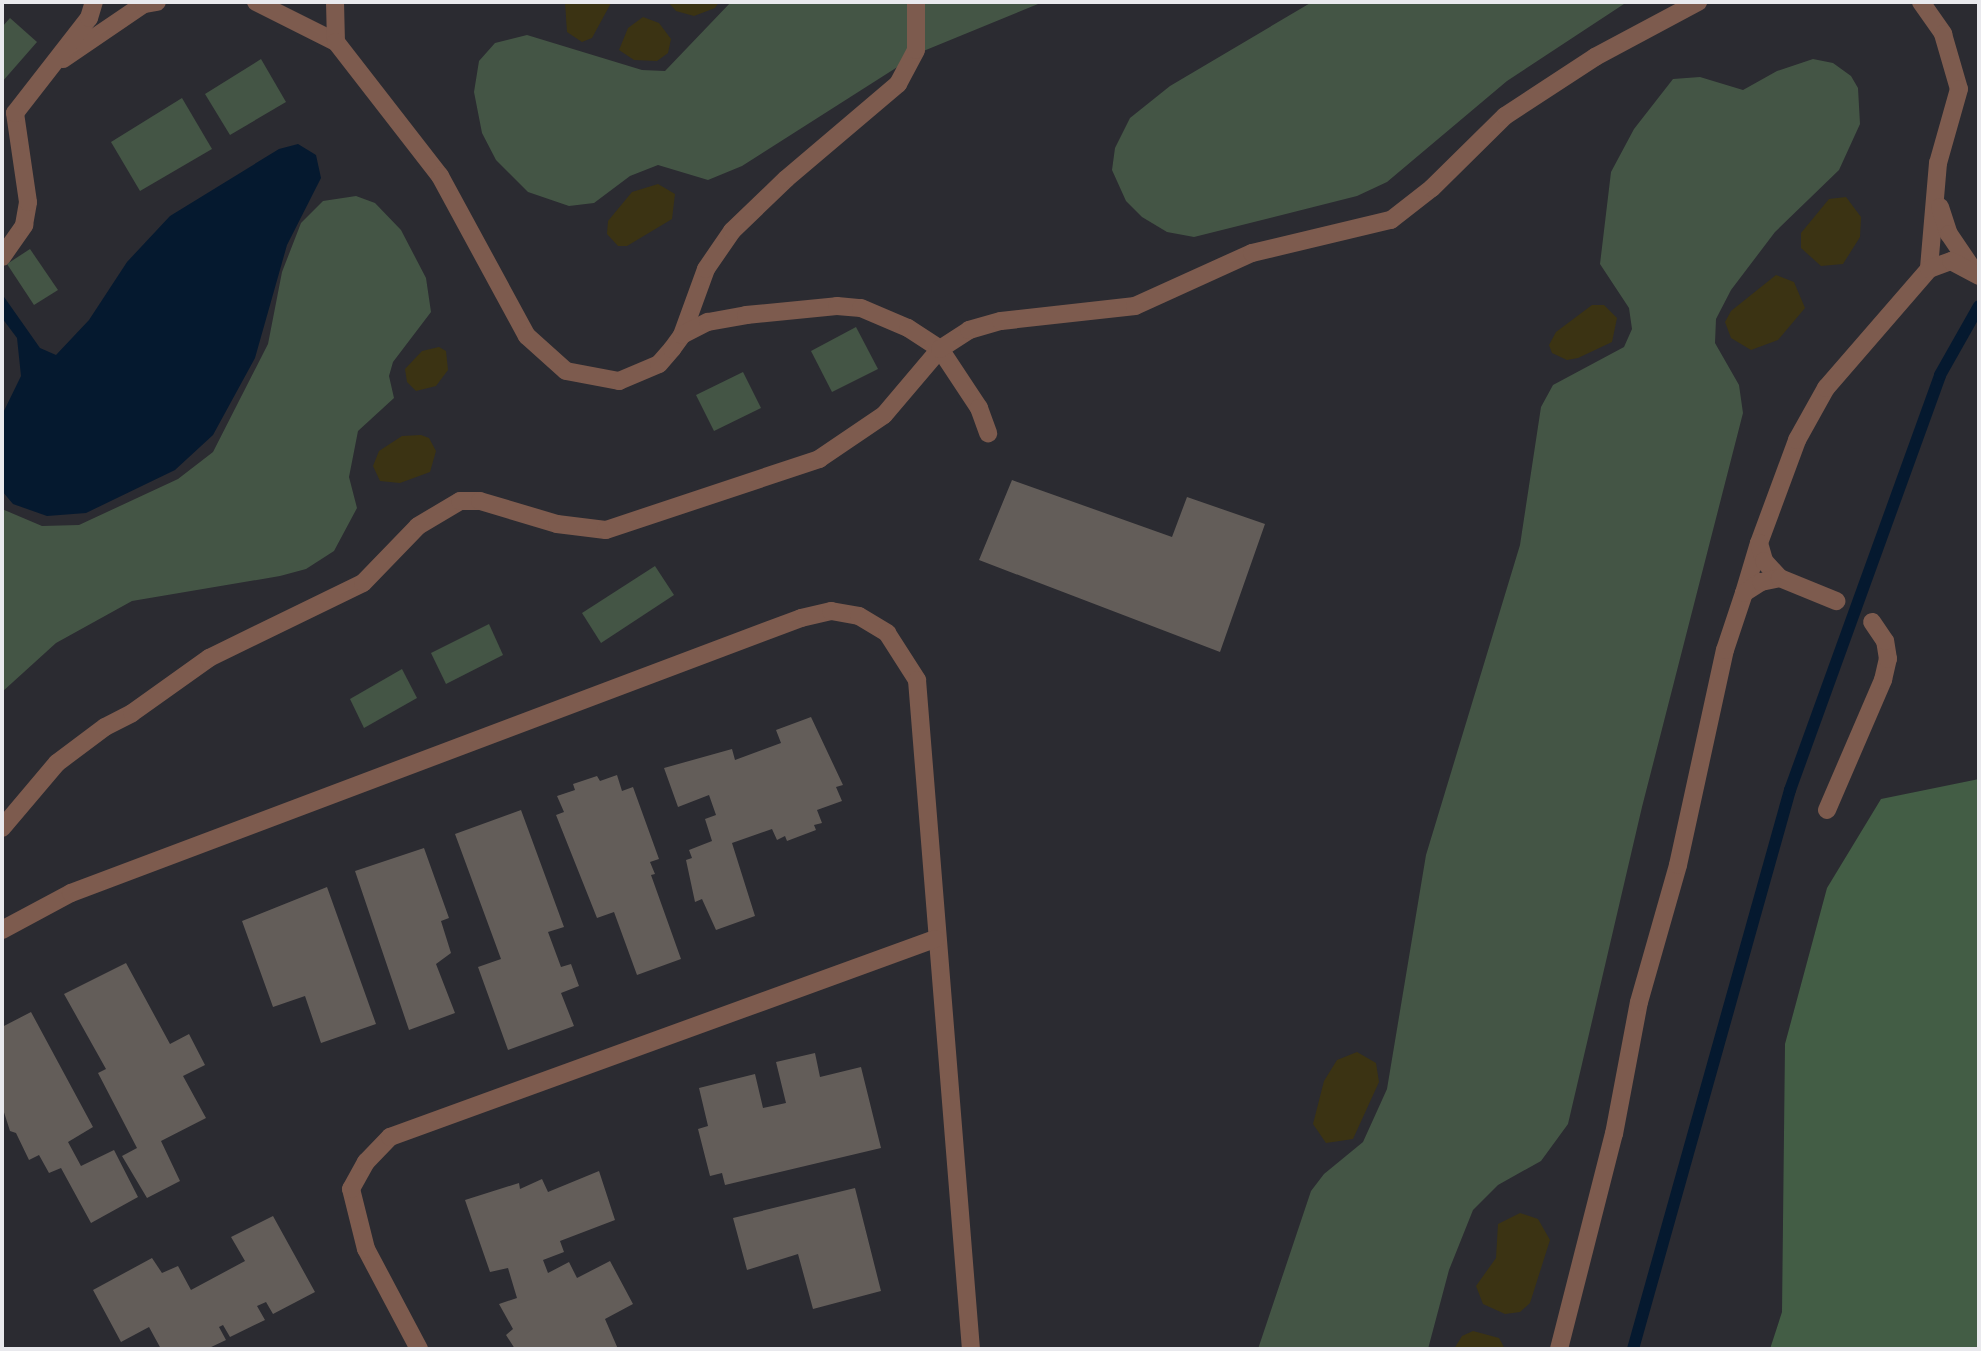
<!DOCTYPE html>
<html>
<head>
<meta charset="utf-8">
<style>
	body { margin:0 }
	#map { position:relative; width:1981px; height:1351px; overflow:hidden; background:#2b2b31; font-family:"Times New Roman",serif }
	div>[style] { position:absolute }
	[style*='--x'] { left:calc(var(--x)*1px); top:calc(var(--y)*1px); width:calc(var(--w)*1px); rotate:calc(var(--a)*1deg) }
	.green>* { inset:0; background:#445545 }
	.forest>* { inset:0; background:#435d45 }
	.sand>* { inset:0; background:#3b3313 }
	.water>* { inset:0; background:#05192f }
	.stream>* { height:12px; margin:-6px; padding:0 6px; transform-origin:6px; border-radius:6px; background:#05192f }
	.building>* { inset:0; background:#635d59 }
	.minor>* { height:18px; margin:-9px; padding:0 9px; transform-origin:9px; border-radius:9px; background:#7d5b4e }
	span { translate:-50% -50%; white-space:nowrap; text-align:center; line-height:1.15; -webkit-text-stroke:5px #141417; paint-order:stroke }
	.frame { position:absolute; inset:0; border:4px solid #e9e9ed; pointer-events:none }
</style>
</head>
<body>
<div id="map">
	<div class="green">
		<div style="clip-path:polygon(731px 2px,1043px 2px,921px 52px,742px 166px,708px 180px,658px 165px,630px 176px,594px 203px,569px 206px,528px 192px,496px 160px,482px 133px,474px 92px,479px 61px,495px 43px,527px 35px,642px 70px,665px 71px)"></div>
		<div style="clip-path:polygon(1312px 2px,1627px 2px,1507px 81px,1387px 182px,1357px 196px,1194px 237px,1167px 232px,1142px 217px,1126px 201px,1112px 170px,1115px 148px,1130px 118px,1170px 86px)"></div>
		<div style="clip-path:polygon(10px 18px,37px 42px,2px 82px,2px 27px)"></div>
		<div style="clip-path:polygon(261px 59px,286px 102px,230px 135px,205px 94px)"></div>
		<div style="clip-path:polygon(1813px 59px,1833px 63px,1851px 76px,1858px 88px,1860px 124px,1839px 170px,1775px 232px,1731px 290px,1716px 319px,1715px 343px,1739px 385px,1743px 413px,1642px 807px,1568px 1124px,1541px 1161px,1498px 1185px,1473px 1210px,1449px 1270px,1428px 1349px,1258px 1349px,1311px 1191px,1324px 1174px,1363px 1142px,1387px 1089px,1426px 855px,1520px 545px,1541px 407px,1553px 385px,1624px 347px,1632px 329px,1629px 308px,1600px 264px,1611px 172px,1634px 129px,1673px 79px,1700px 77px,1743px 90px,1777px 71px)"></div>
		<div style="clip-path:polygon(182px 98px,212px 149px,140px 191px,111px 142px)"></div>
		<div style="clip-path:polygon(356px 196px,375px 203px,401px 230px,426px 278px,431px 312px,393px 362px,389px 376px,394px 398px,358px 431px,349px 477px,357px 508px,334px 551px,306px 569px,280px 576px,132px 601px,56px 643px,2px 692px,2px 509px,42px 526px,79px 525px,178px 479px,213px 452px,268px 344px,282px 272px,301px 223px,323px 201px)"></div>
		<div style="clip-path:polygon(30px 249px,58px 290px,34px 305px,7px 264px)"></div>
		<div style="clip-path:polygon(856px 327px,878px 369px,832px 392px,811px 351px)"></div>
		<div style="clip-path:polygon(743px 372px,761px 408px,714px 431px,696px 395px)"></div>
		<div style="clip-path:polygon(655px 566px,674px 595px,601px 643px,582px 613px)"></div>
		<div style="clip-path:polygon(489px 624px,503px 655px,446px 684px,431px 653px)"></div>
		<div style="clip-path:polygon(402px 669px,417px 698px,364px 728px,350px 699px)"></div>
	</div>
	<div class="forest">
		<div style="clip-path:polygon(1979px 779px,1979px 1349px,1770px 1349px,1782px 1312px,1785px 1044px,1827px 888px,1881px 799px)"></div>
	</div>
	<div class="sand">
		<div style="clip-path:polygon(565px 2px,611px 2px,611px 3px,592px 38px,582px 42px,567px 32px)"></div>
		<div style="clip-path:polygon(668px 2px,719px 2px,715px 8px,694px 16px,676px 11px)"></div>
		<div style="clip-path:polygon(643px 17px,659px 23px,671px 39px,668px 53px,657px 61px,634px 60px,619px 50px,628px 28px)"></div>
		<div style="clip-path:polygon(658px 184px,675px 194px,672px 219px,627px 246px,618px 246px,607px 234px,608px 221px,632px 192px)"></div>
		<div style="clip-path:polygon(1846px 197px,1861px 217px,1860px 237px,1843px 264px,1821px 266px,1801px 248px,1801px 233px,1829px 199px)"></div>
		<div style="clip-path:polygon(1776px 275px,1794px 282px,1805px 308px,1778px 340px,1751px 350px,1731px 338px,1725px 322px,1731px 311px)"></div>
		<div style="clip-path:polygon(1592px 305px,1604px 305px,1617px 318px,1612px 342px,1578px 358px,1567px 360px,1552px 353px,1549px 345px,1556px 332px)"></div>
		<div style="clip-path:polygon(439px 347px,446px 351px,448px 370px,436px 386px,416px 391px,407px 382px,405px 369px,422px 351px)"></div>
		<div style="clip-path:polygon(421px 435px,429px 438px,436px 451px,430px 472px,400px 483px,380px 481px,373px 466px,379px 451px,402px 436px)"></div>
		<div style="clip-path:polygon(1357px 1052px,1376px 1063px,1379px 1082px,1353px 1139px,1326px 1143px,1313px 1124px,1324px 1081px,1337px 1060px)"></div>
		<div style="clip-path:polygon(1520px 1213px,1538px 1219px,1550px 1240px,1530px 1303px,1520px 1312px,1505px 1314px,1483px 1304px,1476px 1286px,1496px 1258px,1498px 1224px)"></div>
		<div style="clip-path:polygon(1473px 1331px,1499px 1338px,1505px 1349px,1454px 1349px,1462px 1336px)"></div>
	</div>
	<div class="water">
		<div style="clip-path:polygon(298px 144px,316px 155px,321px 178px,287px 245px,255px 358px,213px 435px,175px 470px,86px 513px,47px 516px,13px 504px,2px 491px,2px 415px,21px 376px,17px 338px,2px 318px,2px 294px,40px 348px,56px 355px,89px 320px,127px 262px,170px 216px,279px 149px)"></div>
	</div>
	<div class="stream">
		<div style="--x:1633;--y:1349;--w:581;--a:-74.31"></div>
		<div style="--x:1790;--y:790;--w:441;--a:-70.1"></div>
		<div style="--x:1940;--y:375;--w:79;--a:-60.5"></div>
	</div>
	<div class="building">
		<div style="clip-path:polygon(1012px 480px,1172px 537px,1187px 497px,1265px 524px,1220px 652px,979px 560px)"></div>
		<div style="clip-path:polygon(811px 717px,843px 785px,836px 787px,842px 801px,817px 810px,822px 823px,814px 825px,816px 830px,787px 841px,785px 836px,777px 840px,772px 829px,732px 843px,755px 916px,716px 930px,702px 899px,695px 902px,686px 860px,692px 858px,689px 850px,712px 841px,705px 819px,716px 815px,709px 795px,678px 807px,664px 768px,732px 749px,735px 760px,781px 743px,776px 730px)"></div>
		<div style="clip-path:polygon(617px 775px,622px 791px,633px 787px,659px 859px,650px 862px,655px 874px,651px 875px,681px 959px,637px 975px,614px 912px,597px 918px,556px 815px,564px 812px,557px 796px,575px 790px,573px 784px,597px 776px,600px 781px)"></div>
		<div style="clip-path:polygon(521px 810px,564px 927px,548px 932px,561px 967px,571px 964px,579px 986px,561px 993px,574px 1026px,508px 1050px,478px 967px,501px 959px,455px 834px)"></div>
		<div style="clip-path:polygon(424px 848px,449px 918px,441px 921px,451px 953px,436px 964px,455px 1013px,409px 1030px,355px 871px)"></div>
		<div style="clip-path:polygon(327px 887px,376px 1024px,321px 1043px,305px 996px,273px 1007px,242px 921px)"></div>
		<div style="clip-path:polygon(126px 963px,170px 1044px,189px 1034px,205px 1065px,183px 1076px,206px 1118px,161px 1141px,180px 1181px,147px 1198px,122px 1156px,137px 1148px,98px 1073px,106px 1069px,64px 994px)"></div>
		<div style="clip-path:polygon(31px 1012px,93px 1127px,68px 1142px,81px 1166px,114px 1150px,138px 1197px,91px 1223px,61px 1168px,49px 1173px,39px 1155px,29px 1160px,16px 1133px,10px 1131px,2px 1106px,2px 1027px)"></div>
		<div style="clip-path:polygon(815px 1053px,820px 1077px,861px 1067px,881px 1148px,725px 1185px,722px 1173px,710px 1176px,698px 1129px,708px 1126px,699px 1088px,755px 1074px,763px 1108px,786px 1103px,776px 1062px)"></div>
		<div style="clip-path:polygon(599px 1171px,615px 1220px,560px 1241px,564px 1252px,543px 1260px,548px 1273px,569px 1262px,577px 1278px,610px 1261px,633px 1304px,605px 1319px,618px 1349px,515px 1349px,506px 1335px,513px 1329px,499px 1304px,517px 1298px,508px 1268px,490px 1272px,465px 1200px,519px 1183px,520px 1189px,542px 1179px,548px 1192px)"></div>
		<div style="clip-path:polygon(855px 1188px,881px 1291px,813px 1309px,798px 1254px,747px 1270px,733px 1218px)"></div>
		<div style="clip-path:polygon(273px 1216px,315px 1292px,273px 1314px,266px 1302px,257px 1306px,265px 1320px,230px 1337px,223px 1325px,219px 1327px,226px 1340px,207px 1349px,161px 1349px,149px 1327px,121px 1342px,93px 1290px,152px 1258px,162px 1273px,178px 1266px,191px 1290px,245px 1261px,231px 1237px)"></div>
	</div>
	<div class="minor">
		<div style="--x:256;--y:2;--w:89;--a:26.6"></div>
		<div style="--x:335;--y:2;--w:40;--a:88.6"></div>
		<div style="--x:336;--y:42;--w:170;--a:52.2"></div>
		<div style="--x:440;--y:176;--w:182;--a:61.5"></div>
		<div style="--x:527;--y:336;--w:52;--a:41.9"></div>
		<div style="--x:566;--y:371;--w:54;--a:10.7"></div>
		<div style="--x:619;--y:381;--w:43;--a:-23"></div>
		<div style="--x:659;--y:364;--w:20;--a:-49"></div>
		<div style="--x:672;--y:349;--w:17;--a:-54"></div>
		<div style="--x:682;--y:335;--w:70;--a:-70"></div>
		<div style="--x:706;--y:269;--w:46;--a:-55.6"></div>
		<div style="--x:732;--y:231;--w:75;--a:-43.9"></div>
		<div style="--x:786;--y:179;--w:147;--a:-40.3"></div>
		<div style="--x:898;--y:84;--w:38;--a:-62"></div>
		<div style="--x:916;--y:50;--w:48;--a:-90"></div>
		<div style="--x:1921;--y:2;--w:39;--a:55"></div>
		<div style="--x:1943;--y:34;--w:57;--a:73.8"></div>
		<div style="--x:1959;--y:89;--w:77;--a:105.8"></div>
		<div style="--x:1938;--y:163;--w:106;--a:94.9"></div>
		<div style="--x:63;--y:59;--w:98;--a:-34.2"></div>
		<div style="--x:144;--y:4;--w:13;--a:-9"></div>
		<div style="--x:1940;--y:207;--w:28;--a:72"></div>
		<div style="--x:1949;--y:234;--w:41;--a:55.9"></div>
		<div style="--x:2;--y:257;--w:39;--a:-55"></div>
		<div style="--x:24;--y:225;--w:23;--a:-80"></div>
		<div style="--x:28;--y:202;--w:90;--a:-98.3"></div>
		<div style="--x:15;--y:113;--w:120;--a:-52.1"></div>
		<div style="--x:89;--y:18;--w:17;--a:-73"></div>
		<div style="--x:682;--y:335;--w:29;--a:-27"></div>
		<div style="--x:708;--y:322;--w:39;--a:-10"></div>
		<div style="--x:746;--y:315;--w:91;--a:-5.6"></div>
		<div style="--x:837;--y:306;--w:24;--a:5"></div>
		<div style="--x:861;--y:308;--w:51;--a:23.1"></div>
		<div style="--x:908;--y:328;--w:38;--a:33"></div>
		<div style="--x:940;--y:349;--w:71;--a:56.5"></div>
		<div style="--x:979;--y:408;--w:27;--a:70"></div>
		<div style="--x:1759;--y:543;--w:110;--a:-69.7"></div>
		<div style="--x:1797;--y:440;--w:60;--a:-60.9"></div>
		<div style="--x:1826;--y:388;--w:157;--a:-49.1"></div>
		<div style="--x:1929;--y:269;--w:23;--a:-20"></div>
		<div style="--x:1951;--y:261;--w:32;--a:28"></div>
		<div style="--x:1744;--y:593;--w:52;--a:-73.3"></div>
		<div style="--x:1759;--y:543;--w:19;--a:74"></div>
		<div style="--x:1764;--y:561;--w:23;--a:47"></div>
		<div style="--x:1827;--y:810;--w:142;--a:-66.7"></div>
		<div style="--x:1883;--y:680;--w:22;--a:-77"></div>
		<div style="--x:1888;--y:659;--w:18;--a:-99"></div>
		<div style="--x:1885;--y:641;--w:23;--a:-124"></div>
		<div style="--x:2;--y:828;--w:85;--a:-49.8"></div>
		<div style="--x:57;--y:763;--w:60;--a:-36.9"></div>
		<div style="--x:105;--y:727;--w:30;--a:-27"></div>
		<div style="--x:132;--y:713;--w:95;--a:-35.5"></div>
		<div style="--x:209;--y:658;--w:171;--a:-26"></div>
		<div style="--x:363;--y:583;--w:79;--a:-46"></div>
		<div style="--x:418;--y:526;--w:49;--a:-30.8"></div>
		<div style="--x:460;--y:501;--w:20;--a:0"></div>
		<div style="--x:480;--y:501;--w:80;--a:16.6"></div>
		<div style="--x:557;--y:524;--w:49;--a:7"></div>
		<div style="--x:606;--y:530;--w:225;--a:-18.4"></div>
		<div style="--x:819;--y:459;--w:78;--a:-34.1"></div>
		<div style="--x:884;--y:415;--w:87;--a:-49.7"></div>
		<div style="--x:940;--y:349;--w:35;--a:-33"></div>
		<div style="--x:969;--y:330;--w:33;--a:-16"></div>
		<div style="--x:1001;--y:321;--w:135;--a:-6.4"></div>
		<div style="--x:1135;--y:306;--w:128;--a:-24.4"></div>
		<div style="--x:1252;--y:253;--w:143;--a:-13.4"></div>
		<div style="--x:1391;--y:220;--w:52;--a:-38"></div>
		<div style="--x:1432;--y:188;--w:103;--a:-44.6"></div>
		<div style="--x:1505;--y:116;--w:108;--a:-33.2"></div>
		<div style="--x:1595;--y:57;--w:117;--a:-28.1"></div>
		<div style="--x:2;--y:930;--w:78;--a:-28.2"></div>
		<div style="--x:71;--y:893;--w:780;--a:-20.64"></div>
		<div style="--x:801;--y:618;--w:31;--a:-13"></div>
		<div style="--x:831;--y:611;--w:28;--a:10"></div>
		<div style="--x:859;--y:616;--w:33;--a:31"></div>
		<div style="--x:887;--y:633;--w:56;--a:57.4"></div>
		<div style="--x:917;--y:680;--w:671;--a:85.39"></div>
		<div style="--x:419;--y:1349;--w:113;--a:-117.9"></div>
		<div style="--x:366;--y:1249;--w:62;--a:-104"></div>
		<div style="--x:351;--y:1189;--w:31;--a:-61"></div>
		<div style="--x:366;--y:1162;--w:35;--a:-46"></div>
		<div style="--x:390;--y:1137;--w:580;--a:-19.97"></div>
		<div style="--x:1559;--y:1349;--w:222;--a:-75.7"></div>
		<div style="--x:1614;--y:1134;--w:134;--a:-79.3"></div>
		<div style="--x:1639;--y:1002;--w:142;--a:-74.1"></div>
		<div style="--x:1678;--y:865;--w:220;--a:-77.7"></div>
		<div style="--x:1725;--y:650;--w:60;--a:-71.6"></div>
		<div style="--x:1744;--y:593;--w:20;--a:-33"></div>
		<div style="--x:1761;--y:582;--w:19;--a:-12"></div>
		<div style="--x:1780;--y:578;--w:61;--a:22.3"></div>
	</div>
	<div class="frame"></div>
</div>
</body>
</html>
